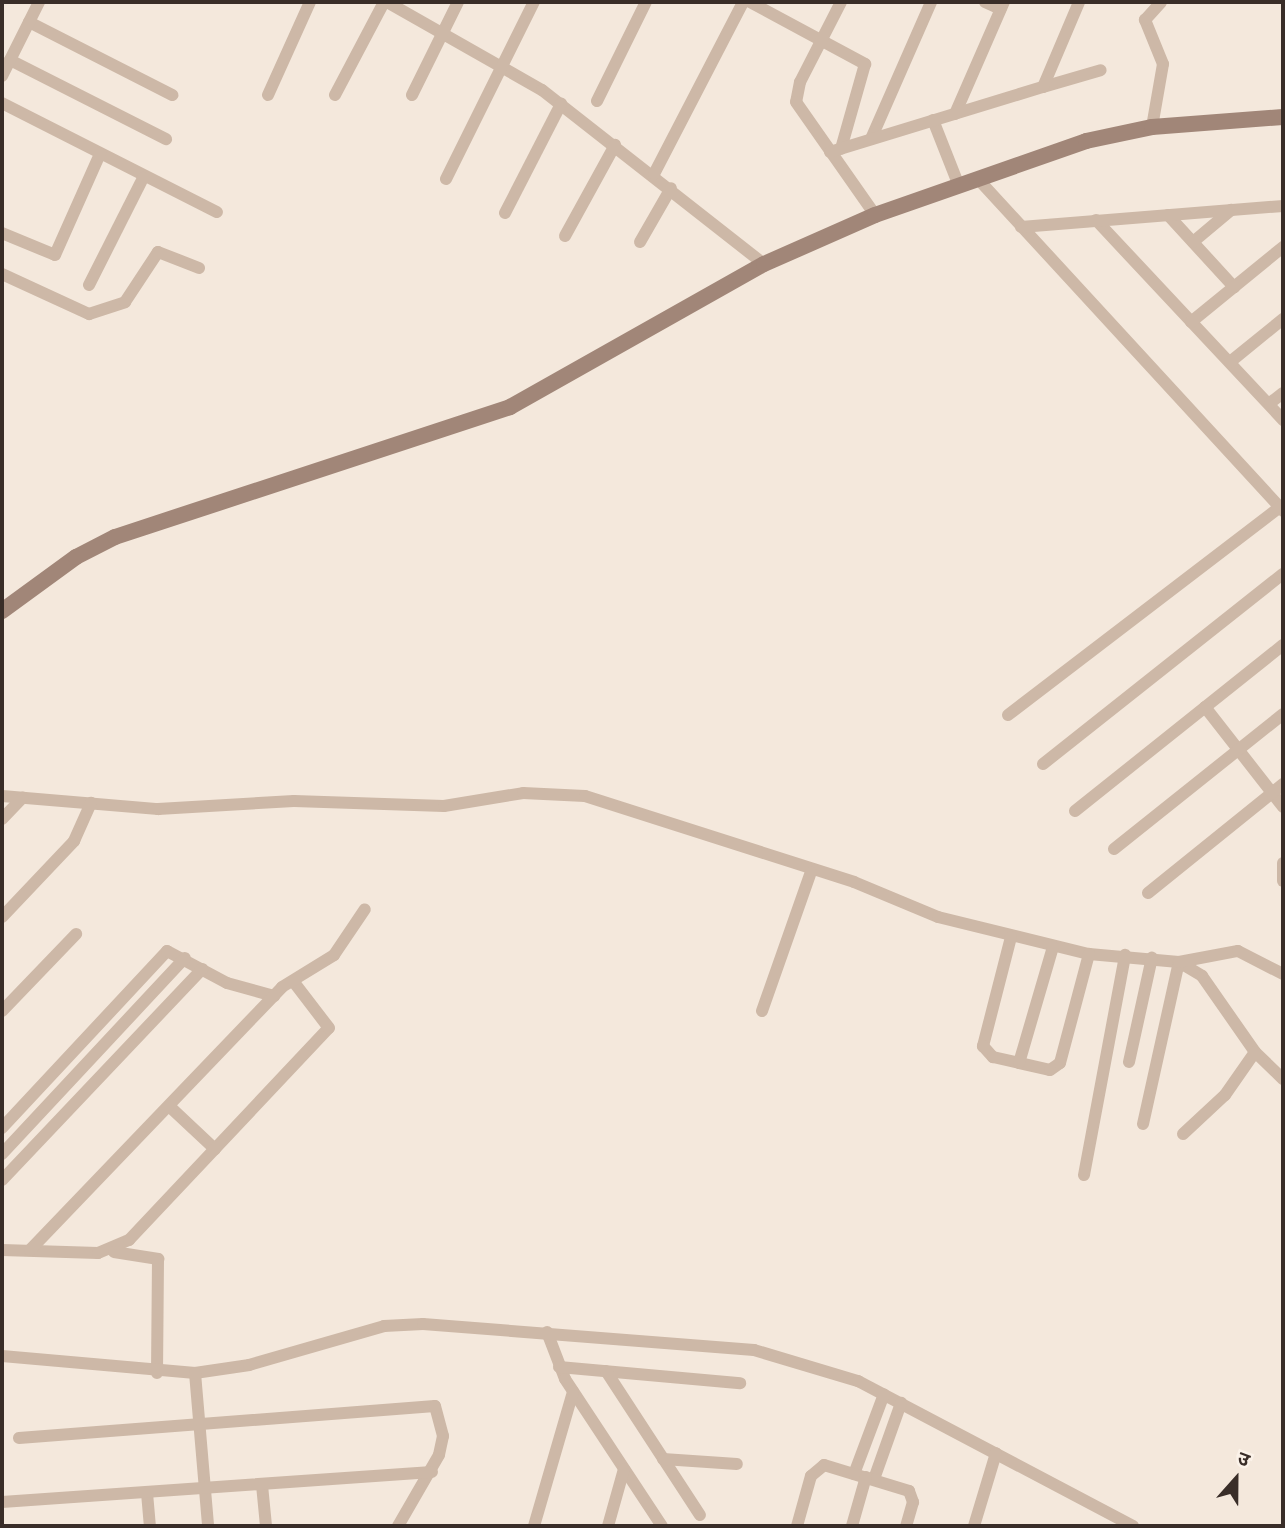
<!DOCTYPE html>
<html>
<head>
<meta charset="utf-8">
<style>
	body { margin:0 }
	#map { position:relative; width:1285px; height:1528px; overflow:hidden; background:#f4e8dc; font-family:"DM Sans","Noto Sans Devanagari",sans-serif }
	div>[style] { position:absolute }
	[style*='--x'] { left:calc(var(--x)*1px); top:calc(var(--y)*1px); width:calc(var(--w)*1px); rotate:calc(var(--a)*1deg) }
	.minor>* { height:12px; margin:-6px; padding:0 6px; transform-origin:6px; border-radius:6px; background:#cdb8a7 }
	.secondary>* { height:16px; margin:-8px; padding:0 8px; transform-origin:8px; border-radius:8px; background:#a18678 }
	span { translate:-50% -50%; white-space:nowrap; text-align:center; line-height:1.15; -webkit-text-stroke:5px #fbf2e9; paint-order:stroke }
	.frame { position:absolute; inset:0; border:4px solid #392d28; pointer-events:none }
	.north { position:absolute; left:1201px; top:1444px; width:70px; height:70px; -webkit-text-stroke:5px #fbf2e9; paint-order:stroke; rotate:21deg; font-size:19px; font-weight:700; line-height:28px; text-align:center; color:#392d28 }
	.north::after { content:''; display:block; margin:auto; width:24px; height:32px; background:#392d28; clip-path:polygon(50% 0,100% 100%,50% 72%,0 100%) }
</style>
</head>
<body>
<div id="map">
	<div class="minor">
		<div style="--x:387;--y:2;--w:178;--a:29.6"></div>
		<div style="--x:542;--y:90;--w:282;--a:38.1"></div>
		<div style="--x:750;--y:2;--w:131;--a:28.3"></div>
		<div style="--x:865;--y:64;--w:88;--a:105.8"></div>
		<div style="--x:841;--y:2;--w:90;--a:117.1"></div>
		<div style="--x:800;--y:82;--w:20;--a:101"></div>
		<div style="--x:796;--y:102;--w:138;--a:55"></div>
		<div style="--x:985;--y:2;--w:17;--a:24"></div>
		<div style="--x:29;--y:22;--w:161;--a:27"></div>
		<div style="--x:10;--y:60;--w:175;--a:26.9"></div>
		<div style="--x:2;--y:76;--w:83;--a:-63.4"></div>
		<div style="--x:1043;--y:87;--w:60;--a:-16.3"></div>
		<div style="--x:268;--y:95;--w:102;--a:-65.7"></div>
		<div style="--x:335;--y:95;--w:105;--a:-62.2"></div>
		<div style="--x:412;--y:95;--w:104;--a:-63.7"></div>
		<div style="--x:597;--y:101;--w:110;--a:-63.7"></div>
		<div style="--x:2;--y:103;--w:241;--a:26.9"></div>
		<div style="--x:955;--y:114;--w:122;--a:-66.4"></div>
		<div style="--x:933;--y:120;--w:71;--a:68.5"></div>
		<div style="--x:1152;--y:127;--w:64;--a:-80.1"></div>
		<div style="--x:1163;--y:64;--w:48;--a:-112.2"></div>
		<div style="--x:1145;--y:20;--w:24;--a:-48"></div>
		<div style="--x:871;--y:139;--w:150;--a:-66.3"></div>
		<div style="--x:830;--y:152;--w:223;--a:-17"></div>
		<div style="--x:1043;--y:87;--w:92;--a:-67"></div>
		<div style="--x:654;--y:174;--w:194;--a:-62.6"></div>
		<div style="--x:446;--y:179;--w:198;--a:-63.6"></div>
		<div style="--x:978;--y:179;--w:451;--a:47.4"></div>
		<div style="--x:505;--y:213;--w:123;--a:-62.8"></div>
		<div style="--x:1168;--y:215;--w:98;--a:47.5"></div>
		<div style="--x:1096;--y:220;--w:274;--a:46.9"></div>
		<div style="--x:1021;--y:227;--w:263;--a:-4.6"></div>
		<div style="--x:2;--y:233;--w:57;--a:22.5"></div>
		<div style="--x:55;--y:255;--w:111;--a:-66"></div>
		<div style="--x:565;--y:236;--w:104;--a:-61.2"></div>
		<div style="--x:640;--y:242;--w:62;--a:-60.1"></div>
		<div style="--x:1193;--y:242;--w:50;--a:-40.1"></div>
		<div style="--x:2;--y:274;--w:96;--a:24.7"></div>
		<div style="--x:89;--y:314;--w:38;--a:-18"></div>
		<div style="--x:125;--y:302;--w:60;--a:-56.6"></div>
		<div style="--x:158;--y:252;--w:44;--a:21.3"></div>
		<div style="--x:89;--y:285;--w:120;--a:-63.2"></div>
		<div style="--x:1191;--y:322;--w:119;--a:-39.2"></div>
		<div style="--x:1230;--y:362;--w:68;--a:-39.1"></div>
		<div style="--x:1270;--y:403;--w:16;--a:-38"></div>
		<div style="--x:1205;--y:707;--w:127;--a:52"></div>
		<div style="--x:1008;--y:715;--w:342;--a:-37.4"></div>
		<div style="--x:1043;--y:764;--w:306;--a:-38.4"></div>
		<div style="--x:2;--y:796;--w:157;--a:4.8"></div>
		<div style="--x:158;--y:809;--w:136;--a:-3.4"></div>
		<div style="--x:294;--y:801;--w:150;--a:1.9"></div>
		<div style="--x:444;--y:806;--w:80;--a:-9.3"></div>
		<div style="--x:523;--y:793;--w:62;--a:2.8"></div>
		<div style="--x:585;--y:796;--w:282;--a:17.7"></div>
		<div style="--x:854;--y:882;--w:91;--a:22.6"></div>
		<div style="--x:938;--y:917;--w:155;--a:13.8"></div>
		<div style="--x:1089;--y:954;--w:90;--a:5.1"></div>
		<div style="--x:1179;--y:962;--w:27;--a:31"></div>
		<div style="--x:1202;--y:976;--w:93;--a:55.1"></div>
		<div style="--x:1255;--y:1052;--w:39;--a:44"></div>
		<div style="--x:1075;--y:811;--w:266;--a:-38.6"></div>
		<div style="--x:2;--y:819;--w:30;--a:-46"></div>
		<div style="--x:1114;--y:849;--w:216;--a:-38.6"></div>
		<div style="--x:1283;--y:863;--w:18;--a:90"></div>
		<div style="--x:1148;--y:893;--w:174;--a:-38.9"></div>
		<div style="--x:2;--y:917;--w:105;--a:-46.5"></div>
		<div style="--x:74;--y:841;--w:42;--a:-65.9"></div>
		<div style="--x:1011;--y:937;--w:113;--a:104.4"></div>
		<div style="--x:983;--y:1046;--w:15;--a:48"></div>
		<div style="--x:993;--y:1057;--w:58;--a:12.8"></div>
		<div style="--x:1050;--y:1070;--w:12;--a:-35"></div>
		<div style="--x:1060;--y:1063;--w:113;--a:-75.1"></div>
		<div style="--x:2;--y:1011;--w:107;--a:-46.1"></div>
		<div style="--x:762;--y:1011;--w:147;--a:-70.6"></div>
		<div style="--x:1129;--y:1062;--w:107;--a:-77.6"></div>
		<div style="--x:1019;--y:1063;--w:121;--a:-73.7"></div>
		<div style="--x:169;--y:1106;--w:63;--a:43.1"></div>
		<div style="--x:1143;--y:1124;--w:166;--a:-77.5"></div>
		<div style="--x:1179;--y:962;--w:60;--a:-10.6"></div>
		<div style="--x:1238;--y:951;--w:51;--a:27.1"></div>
		<div style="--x:2;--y:1128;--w:242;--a:-47"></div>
		<div style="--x:167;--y:951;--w:68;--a:28.1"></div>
		<div style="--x:227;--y:983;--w:49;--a:15.5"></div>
		<div style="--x:1183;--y:1134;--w:57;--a:-42.9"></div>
		<div style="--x:1225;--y:1095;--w:52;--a:-55.1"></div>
		<div style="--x:2;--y:1154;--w:268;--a:-47"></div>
		<div style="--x:1084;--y:1175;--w:224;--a:-79.4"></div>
		<div style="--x:2;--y:1180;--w:291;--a:-46.5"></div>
		<div style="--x:2;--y:1250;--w:96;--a:1.8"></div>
		<div style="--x:98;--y:1253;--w:34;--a:-23"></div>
		<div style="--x:129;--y:1240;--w:291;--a:-46.7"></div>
		<div style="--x:329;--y:1028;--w:59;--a:-127.5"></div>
		<div style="--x:30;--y:1250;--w:364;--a:-46.2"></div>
		<div style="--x:282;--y:987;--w:61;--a:-31.6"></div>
		<div style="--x:334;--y:955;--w:55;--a:-56"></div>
		<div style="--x:114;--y:1252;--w:45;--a:9"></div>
		<div style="--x:158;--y:1259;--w:114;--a:90.5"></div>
		<div style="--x:547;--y:1332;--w:50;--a:69"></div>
		<div style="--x:565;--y:1379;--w:176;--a:56.6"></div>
		<div style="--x:2;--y:1356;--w:194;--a:5"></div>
		<div style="--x:195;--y:1373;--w:55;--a:-8.4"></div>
		<div style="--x:249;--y:1365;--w:141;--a:-16.1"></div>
		<div style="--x:384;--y:1326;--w:39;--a:-3"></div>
		<div style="--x:423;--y:1324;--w:332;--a:4.5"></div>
		<div style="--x:754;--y:1350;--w:109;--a:16.6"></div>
		<div style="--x:858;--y:1381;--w:311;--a:27.8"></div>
		<div style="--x:559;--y:1367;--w:182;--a:5.1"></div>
		<div style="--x:606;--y:1371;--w:172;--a:56.9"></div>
		<div style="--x:195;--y:1373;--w:154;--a:85.1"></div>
		<div style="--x:19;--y:1438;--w:417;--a:-4.4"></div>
		<div style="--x:435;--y:1406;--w:31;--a:75"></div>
		<div style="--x:443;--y:1436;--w:19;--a:102"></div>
		<div style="--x:439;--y:1455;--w:82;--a:120"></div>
		<div style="--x:663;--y:1459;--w:74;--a:3.9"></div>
		<div style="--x:854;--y:1474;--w:85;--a:-69.4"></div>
		<div style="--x:874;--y:1479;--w:81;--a:-70.4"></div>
		<div style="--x:262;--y:1485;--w:41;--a:84.4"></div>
		<div style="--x:147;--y:1493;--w:33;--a:85"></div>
		<div style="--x:2;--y:1502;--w:431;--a:-4"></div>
		<div style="--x:534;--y:1526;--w:140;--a:-73.8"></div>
		<div style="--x:608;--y:1526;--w:59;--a:-74.3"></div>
		<div style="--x:797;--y:1526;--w:52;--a:-74.4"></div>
		<div style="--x:811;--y:1476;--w:17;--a:-40"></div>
		<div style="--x:824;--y:1465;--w:89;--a:17"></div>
		<div style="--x:909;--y:1491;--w:12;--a:70"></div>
		<div style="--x:913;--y:1502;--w:25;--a:106"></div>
		<div style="--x:852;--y:1526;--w:51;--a:-74.1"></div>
		<div style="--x:974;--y:1526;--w:76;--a:-73.2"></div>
	</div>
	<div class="secondary">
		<div style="--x:2;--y:611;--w:92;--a:-36.1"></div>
		<div style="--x:76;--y:557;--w:44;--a:-27.1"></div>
		<div style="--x:115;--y:537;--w:416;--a:-18.2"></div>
		<div style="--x:510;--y:407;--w:291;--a:-29.4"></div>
		<div style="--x:764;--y:264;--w:121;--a:-23.8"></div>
		<div style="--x:875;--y:215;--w:224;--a:-19.3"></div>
		<div style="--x:1086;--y:141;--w:67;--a:-12"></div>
		<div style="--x:1152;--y:127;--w:131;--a:-4.4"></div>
	</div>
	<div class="frame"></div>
	<div class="north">उ</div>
</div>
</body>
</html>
